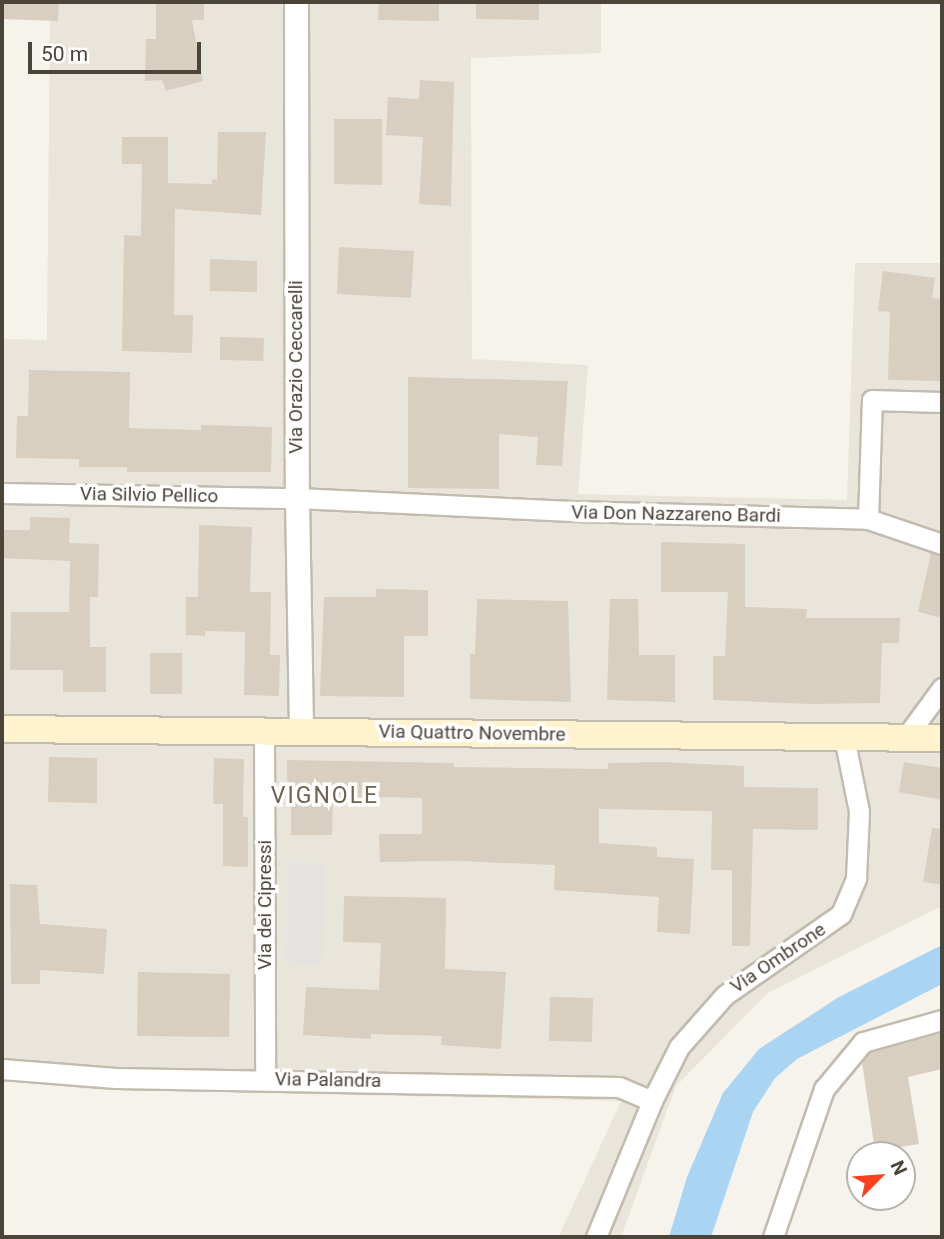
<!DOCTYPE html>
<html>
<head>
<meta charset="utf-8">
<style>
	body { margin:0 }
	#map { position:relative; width:944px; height:1239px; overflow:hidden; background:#f6f3ec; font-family:Roboto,sans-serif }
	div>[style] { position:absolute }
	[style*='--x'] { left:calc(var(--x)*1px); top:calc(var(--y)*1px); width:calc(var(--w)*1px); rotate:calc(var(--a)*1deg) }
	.residential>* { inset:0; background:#eae5da }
	.parking>* { inset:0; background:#e5e3e0 }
	.water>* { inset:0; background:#a9d4f2 }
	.building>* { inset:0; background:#d8cfc1 }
	.roads { filter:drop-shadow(2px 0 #c2bbae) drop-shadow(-2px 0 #c2bbae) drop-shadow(0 2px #c2bbae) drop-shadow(0 -2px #c2bbae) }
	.minor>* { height:19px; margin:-9.5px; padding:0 9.5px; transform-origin:9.5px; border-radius:9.5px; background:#fff }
	.tertiary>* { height:23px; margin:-11.5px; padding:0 11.5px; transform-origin:11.5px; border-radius:11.5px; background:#fff }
	.secondary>* { height:26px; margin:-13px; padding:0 13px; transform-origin:13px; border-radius:13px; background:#fff3cd }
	span { translate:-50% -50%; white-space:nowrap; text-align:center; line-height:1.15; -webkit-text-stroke:7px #fff; paint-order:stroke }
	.street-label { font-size:19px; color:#4b4439 }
	.quarter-label { font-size:23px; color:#6e6250; letter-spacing:2px }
	.frame { position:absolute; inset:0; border:4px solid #4b4439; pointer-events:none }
	.north { position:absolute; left:846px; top:1141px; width:70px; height:70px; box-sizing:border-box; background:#fff; border:2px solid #b7b4b0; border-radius:50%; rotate:65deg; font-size:19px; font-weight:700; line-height:28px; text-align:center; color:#4b4439 }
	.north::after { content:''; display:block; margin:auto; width:24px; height:32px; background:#fc3f1d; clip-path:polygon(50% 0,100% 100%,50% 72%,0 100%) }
	.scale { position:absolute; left:28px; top:42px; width:173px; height:32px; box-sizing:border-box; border:4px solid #4b4439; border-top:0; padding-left:9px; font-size:21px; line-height:24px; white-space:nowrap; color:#4b4439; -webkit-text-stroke:5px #fff; paint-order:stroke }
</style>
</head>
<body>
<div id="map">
	<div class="residential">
		<div style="clip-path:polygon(50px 2px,601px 2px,601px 53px,471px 58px,472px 359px,588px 365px,578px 494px,847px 500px,855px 263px,942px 263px,942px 906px,768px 993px,676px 1086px,621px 1237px,549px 1237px,559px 1236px,621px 1101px,85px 1089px,2px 1076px,2px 339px,47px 340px)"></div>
	</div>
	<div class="parking">
		<div style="clip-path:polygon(287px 862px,324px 863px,322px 963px,286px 962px)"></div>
	</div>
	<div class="water">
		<div style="clip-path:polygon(942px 945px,942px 984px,797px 1059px,775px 1078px,753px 1112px,711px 1237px,669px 1237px,687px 1177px,723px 1093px,759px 1049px,839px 997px)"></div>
	</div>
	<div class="building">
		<div style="clip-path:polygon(2px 2px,59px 2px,58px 21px,2px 19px)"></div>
		<div style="clip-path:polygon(156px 2px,204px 2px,204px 20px,192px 20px,203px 81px,166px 91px,162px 80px,145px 81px,146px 39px,156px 39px)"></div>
		<div style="clip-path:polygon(379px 2px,439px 2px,439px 21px,378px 20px)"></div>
		<div style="clip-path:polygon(476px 2px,539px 2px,539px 20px,476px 19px)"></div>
		<div style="clip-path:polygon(420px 80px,454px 82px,451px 206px,419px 204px,423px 137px,386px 135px,388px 97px,419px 99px)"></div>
		<div style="clip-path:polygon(334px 119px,382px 119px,382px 185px,334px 184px)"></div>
		<div style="clip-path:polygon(218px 132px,266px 132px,261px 215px,175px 209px,174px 315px,193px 315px,192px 353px,122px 351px,124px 235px,141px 236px,142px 164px,122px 164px,122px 137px,168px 137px,168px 183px,212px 184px,212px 179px,217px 180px)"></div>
		<div style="clip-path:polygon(339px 247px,414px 251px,411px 298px,337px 294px)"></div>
		<div style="clip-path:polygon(210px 259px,257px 261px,257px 292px,210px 291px)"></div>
		<div style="clip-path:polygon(883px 271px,935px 278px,932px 298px,942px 299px,942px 381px,888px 380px,890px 312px,878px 311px)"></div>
		<div style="clip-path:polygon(220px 337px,264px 338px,263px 361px,220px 360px)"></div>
		<div style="clip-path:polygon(29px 370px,130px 372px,129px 428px,201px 430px,201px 425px,272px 427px,271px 472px,127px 472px,127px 467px,79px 467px,79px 459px,16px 458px,17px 416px,28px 416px)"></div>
		<div style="clip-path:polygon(408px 377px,568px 381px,562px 466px,536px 465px,538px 437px,499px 434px,499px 489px,408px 488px)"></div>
		<div style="clip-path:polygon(30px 517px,70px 518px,69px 543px,99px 544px,98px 597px,90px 597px,90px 647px,106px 647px,106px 692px,63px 692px,63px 670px,10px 670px,11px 612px,69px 612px,70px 561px,2px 558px,2px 530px,30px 530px)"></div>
		<div style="clip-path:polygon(199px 525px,252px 527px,250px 592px,271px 592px,270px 655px,280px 655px,279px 696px,244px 695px,245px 632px,205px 631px,205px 636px,186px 635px,186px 597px,198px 597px)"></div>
		<div style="clip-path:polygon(661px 542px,745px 544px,745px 607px,807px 609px,806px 618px,900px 618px,899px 643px,882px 643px,880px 703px,811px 704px,713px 700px,713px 656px,725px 656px,728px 592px,661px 592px)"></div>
		<div style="clip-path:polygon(931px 553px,942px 556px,942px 618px,918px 612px)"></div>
		<div style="clip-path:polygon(376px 589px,428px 590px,428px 636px,404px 636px,404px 697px,320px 696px,324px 597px,376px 597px)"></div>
		<div style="clip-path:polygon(477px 599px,568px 601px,571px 702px,470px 699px,470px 654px,475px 654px)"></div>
		<div style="clip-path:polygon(610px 599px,638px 599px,639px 655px,675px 655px,675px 702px,607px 700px)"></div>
		<div style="clip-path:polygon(150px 653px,182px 653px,182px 694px,150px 694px)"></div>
		<div style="clip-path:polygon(49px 757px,97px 758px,97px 803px,48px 802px)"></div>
		<div style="clip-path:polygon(214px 758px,244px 759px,243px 817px,248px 817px,248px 867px,223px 866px,223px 804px,213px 804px)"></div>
		<div style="clip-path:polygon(287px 760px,454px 763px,454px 767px,527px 768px,608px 769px,608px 763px,661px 762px,744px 766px,744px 787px,818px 788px,818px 830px,753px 829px,750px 946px,732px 946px,732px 870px,711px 870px,712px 811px,599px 809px,599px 843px,657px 847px,657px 857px,694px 859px,690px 934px,657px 932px,659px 897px,554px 890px,555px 865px,456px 861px,380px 862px,379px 834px,422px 834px,422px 798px,376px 797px,376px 804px,333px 803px,332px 835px,291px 835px,291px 791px,287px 791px)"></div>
		<div style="clip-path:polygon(904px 762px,942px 768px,942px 800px,899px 792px)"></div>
		<div style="clip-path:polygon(932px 828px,942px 829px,942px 885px,923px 882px)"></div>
		<div style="clip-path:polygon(10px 884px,37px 885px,40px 924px,107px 929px,104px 974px,40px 970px,40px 984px,11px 984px)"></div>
		<div style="clip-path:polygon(344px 896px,446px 898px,445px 969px,506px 972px,501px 1049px,441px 1045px,442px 1036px,371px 1034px,371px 1039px,303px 1035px,306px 987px,379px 990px,381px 943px,343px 942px)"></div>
		<div style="clip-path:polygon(138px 972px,230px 974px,229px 1037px,137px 1036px)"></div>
		<div style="clip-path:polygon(550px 997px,593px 998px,592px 1042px,549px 1041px)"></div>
		<div style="clip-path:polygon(942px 1033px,942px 1069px,908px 1077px,919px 1144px,875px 1151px,862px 1062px,870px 1053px)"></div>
	</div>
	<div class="roads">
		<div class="minor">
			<div style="--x:2;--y:493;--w:295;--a:1"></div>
			<div style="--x:297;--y:498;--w:275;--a:2.7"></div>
			<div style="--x:572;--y:511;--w:296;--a:1.5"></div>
			<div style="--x:868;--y:519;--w:119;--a:-88.1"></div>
			<div style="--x:872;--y:400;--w:70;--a:1.6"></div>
			<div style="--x:868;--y:519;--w:78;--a:18.7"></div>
			<div style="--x:264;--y:731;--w:348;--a:89.8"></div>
			<div style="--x:906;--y:737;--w:61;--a:-53.7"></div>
			<div style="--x:2;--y:1069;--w:114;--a:4.5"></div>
			<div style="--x:116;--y:1078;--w:503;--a:1.03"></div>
			<div style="--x:619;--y:1087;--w:36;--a:23"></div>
			<div style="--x:596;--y:1237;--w:147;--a:-67.6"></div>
			<div style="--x:652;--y:1101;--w:60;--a:-63.4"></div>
			<div style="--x:679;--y:1047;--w:69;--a:-48.5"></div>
			<div style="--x:725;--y:995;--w:141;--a:-34.9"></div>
			<div style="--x:841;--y:914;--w:39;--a:-67"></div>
			<div style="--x:856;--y:878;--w:67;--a:-87.4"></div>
			<div style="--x:859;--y:811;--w:76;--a:-101.5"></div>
			<div style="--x:773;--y:1237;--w:157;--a:-71"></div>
			<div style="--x:824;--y:1089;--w:61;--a:-50.3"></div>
			<div style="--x:863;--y:1042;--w:82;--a:-15.6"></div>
		</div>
		<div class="tertiary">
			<div style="--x:296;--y:2;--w:496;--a:89.9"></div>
			<div style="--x:297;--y:498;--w:234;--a:89"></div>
		</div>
		<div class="secondary">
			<div style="--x:2;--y:729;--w:940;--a:0.55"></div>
		</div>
	</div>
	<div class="street-label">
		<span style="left:296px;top:367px;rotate:-90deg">Via Orazio Ceccarelli</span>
		<span style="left:149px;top:495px;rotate:1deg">Via Silvio Pellico</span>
		<span style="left:676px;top:514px;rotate:1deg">Via Don Nazzareno Bardi</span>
		<span style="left:472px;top:733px;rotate:1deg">Via Quattro Novembre</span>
		<span style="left:265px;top:905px;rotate:-90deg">Via dei Cipressi</span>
		<span style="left:778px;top:958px;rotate:-34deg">Via Ombrone</span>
		<span style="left:328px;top:1080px;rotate:1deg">Via Palandra</span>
	</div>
	<div class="quarter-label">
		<span style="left:325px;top:796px">VIGNOLE</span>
	</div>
	<div class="frame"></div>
	<div class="north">N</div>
	<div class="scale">50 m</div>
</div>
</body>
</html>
